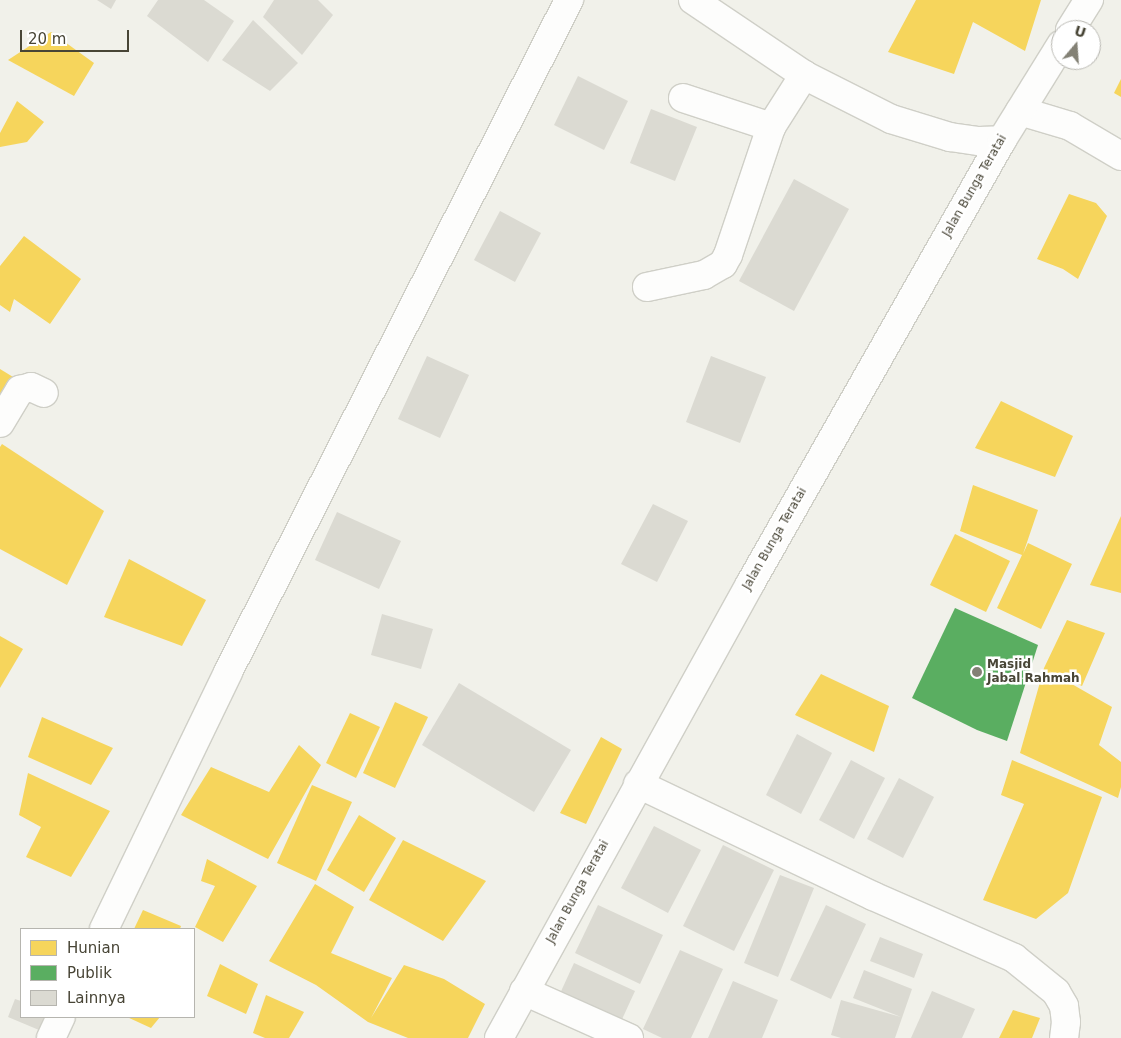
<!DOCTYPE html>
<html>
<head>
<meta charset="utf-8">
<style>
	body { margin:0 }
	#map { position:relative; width:1121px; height:1038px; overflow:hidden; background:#f1f1ea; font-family:"DejaVu Sans",sans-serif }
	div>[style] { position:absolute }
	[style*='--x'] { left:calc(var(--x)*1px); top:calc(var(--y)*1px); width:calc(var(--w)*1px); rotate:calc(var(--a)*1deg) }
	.homes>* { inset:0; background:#f6d55c }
	.public>* { inset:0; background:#5aae61 }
	.building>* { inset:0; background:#dbdad2 }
	.roads { filter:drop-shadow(1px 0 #cfcfc7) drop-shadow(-1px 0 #cfcfc7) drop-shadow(0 1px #cfcfc7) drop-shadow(0 -1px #cfcfc7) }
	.minor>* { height:28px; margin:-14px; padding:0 14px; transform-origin:14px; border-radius:14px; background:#fdfdfc }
	.dots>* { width:14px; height:14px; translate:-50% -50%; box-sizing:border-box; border:2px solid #fff; border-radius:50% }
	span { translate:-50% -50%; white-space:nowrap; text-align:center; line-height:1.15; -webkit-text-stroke:5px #fff; paint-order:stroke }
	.street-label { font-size:12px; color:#484536 }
	.poi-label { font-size:12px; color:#484536; font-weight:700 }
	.left { translate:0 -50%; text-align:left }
	.legend { position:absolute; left:20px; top:928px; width:175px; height:90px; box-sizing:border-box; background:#fff; border:1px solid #b6b5af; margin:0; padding:6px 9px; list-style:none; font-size:15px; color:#484536 }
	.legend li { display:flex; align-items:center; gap:10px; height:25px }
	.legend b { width:25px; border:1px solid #b6b5af }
	.north { position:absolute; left:1051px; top:20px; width:50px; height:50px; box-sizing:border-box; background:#fff; border:1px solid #b6b5af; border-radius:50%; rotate:18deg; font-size:14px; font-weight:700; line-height:20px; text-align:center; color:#484536 }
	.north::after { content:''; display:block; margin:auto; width:18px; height:22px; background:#838175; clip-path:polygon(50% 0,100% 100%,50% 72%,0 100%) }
	.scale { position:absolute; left:20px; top:30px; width:109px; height:22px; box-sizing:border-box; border:2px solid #484536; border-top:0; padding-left:6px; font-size:15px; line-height:18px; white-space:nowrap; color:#484536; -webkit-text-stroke:4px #fff; paint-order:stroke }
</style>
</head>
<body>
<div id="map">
	<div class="homes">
		<div style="clip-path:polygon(916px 0,1041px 0,1025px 51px,973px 22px,954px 74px,888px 52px)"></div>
		<div style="clip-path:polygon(51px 32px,94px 63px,74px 96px,8px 60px)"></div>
		<div style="clip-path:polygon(1121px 79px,1121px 97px,1114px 93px)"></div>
		<div style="clip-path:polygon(17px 101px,44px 122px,27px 142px,0 147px,0 133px)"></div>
		<div style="clip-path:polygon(1069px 194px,1096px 203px,1107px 216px,1078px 279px,1063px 269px,1037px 259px)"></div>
		<div style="clip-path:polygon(24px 236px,81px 279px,50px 324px,14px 299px,10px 312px,0 305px,0 266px)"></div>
		<div style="clip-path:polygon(0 369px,18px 380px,0 402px)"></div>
		<div style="clip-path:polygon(1001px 401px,1073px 436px,1055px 477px,975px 448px)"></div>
		<div style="clip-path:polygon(2px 444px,104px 511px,67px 585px,0 549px,0 447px)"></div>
		<div style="clip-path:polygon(973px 485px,1038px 510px,1023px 554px,1028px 543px,1072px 564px,1041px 629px,997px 608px,1022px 555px,960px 531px)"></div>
		<div style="clip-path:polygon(1121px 516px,1121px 593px,1090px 585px)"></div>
		<div style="clip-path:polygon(955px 534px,1010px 561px,986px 612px,930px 585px)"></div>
		<div style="clip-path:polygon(129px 559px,206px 600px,182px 646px,104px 617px)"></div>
		<div style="clip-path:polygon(1067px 620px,1105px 633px,1082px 686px,1049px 671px,1112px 707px,1099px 745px,1121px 762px,1121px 787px,1118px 798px,1020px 753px,1044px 668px)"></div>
		<div style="clip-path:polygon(0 636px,23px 649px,0 688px)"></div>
		<div style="clip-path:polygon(821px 674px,889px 706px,874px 752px,795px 715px)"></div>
		<div style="clip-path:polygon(395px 702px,428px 717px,395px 788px,363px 773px)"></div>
		<div style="clip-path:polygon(350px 713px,380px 727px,356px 778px,326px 763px)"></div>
		<div style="clip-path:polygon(42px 717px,113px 748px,91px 785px,28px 757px)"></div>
		<div style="clip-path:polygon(601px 737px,622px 749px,586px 824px,560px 813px)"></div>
		<div style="clip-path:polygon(299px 745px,321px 765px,268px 859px,181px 815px,211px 767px,269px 792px)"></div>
		<div style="clip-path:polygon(1012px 760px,1102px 797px,1068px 893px,1036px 919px,983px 900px,1024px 804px,1001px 795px)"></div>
		<div style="clip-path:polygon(28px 773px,110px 811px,71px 877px,26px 857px,41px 827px,19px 815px)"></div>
		<div style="clip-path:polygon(312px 785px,352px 802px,316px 881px,277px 863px)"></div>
		<div style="clip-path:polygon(359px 815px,396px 838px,364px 892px,327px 870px)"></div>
		<div style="clip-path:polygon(403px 840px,486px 881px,443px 941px,369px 900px)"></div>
		<div style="clip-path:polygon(207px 859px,257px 886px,223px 942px,195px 927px,215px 886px,201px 881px)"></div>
		<div style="clip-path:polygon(315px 884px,354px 907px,331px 953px,392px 978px,371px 1018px,404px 965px,444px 979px,485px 1004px,468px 1038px,408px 1038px,368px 1022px,316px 985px,269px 961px)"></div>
		<div style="clip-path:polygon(143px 910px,181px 926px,180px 929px,134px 929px)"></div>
		<div style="clip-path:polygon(220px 964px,258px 984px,246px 1014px,207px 996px)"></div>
		<div style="clip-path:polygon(266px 995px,304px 1012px,289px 1038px,265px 1038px,253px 1033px)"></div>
		<div style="clip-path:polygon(1013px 1010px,1040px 1018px,1032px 1038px,999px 1038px)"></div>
		<div style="clip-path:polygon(127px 1017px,160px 1017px,151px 1028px)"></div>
	</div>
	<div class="public">
		<div style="clip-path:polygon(955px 608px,1038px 645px,1007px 741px,977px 730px,912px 698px)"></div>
	</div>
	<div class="building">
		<div style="clip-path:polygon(97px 0,116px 0,111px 9px)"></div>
		<div style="clip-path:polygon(158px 0,204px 0,234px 21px,208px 62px,147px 16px)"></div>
		<div style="clip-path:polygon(274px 0,318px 0,333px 15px,302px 55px,263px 17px)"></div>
		<div style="clip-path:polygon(253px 20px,298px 63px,270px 91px,222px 60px)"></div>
		<div style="clip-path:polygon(578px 76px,628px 101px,604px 150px,554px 125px)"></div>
		<div style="clip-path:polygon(651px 109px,697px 127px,675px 181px,630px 163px)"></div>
		<div style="clip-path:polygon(794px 179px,849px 209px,794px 311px,739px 281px)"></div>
		<div style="clip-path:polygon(500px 211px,541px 233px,515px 282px,474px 260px)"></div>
		<div style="clip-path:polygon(427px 356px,469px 375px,440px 438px,398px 419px)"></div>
		<div style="clip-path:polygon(711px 356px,766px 377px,740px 443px,686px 422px)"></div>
		<div style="clip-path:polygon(653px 504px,688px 521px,657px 582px,621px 564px)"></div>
		<div style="clip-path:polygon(337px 512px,401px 541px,379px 589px,315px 560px)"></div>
		<div style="clip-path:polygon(382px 614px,433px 629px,421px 669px,371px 655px)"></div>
		<div style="clip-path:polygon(459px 683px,571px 750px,534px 812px,422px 745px)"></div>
		<div style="clip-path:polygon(797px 734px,832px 753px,801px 814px,766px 795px)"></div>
		<div style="clip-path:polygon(851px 760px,885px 778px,854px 839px,819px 820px)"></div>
		<div style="clip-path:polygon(899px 778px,934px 797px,903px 858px,867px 839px)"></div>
		<div style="clip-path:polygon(654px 826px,701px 850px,668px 913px,621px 888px)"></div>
		<div style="clip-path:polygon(723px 845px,774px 870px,734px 951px,683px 926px)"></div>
		<div style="clip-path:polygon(780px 875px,814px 888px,778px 977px,744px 963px)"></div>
		<div style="clip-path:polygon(598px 905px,663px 935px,640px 984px,575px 953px)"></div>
		<div style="clip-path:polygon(826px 905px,866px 924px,831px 999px,790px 980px)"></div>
		<div style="clip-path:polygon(880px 937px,923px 954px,914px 978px,870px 961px)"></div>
		<div style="clip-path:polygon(680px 950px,723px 969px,691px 1038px,662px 1038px,643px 1029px)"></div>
		<div style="clip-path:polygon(574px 963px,635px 991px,618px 1028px,557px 1000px)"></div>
		<div style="clip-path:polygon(864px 970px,912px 989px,895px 1038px,841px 1038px,831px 1035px,841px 1000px,901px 1017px,853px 998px)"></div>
		<div style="clip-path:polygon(733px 981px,778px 1000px,762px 1038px,708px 1038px)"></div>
		<div style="clip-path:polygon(932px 991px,975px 1009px,962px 1038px,911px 1038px)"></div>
		<div style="clip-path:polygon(15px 999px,21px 1001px,21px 1017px,44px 1017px,39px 1030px,8px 1017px)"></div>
	</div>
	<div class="roads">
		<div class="minor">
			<div style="--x:693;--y:0;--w:134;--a:34"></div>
			<div style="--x:804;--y:75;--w:97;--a:26.8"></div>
			<div style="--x:891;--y:119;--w:62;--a:17"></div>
			<div style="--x:950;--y:137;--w:29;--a:8"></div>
			<div style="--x:979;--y:141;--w:23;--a:-2"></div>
			<div style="--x:1070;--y:30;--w:36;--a:-58"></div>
			<div style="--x:683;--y:98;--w:93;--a:18.2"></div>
			<div style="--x:1020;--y:111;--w:52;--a:16.7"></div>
			<div style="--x:1070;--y:126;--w:59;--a:30.5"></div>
			<div style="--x:647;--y:287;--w:58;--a:-11.9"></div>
			<div style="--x:704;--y:275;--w:22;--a:-30"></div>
			<div style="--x:723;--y:264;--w:10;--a:-61"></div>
			<div style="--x:728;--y:255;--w:135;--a:-71.4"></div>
			<div style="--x:771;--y:127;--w:62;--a:-57.6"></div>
			<div style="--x:0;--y:423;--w:39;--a:-59"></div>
			<div style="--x:20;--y:390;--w:11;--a:-15"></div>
			<div style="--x:31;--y:387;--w:14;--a:25"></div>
			<div style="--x:638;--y:784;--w:260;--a:25.5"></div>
			<div style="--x:873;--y:896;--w:154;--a:23.7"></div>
			<div style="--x:1014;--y:958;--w:54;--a:39"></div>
			<div style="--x:1056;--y:992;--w:16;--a:60"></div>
			<div style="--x:1064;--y:1006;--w:16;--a:83"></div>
			<div style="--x:1066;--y:1022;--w:16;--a:97"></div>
			<div style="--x:104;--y:929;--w:285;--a:-64.2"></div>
			<div style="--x:228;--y:672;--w:754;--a:-63.09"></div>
			<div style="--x:524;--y:991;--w:115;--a:24.1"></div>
			<div style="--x:51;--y:1038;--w:23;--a:-65"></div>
			<div style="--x:499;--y:1038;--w:519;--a:-61.06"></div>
			<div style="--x:750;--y:584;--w:511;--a:-60.42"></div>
			<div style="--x:1002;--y:140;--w:112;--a:-58.2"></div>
		</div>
	</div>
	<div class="dots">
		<div style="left:977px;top:672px;background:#838175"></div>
	</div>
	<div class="street-label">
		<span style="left:975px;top:186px;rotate:-60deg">Jalan Bunga Teratai</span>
		<span style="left:775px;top:539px;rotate:-60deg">Jalan Bunga Teratai</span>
		<span style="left:578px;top:892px;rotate:-61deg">Jalan Bunga Teratai</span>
	</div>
	<div class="poi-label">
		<span class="left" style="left:987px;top:672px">Masjid<br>Jabal Rahmah</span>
	</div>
	<ul class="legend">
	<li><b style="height:14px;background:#f6d55c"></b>Hunian</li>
	<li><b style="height:14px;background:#5aae61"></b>Publik</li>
	<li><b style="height:14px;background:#dbdad2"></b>Lainnya</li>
	</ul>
	<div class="north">U</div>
	<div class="scale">20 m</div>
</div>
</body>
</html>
